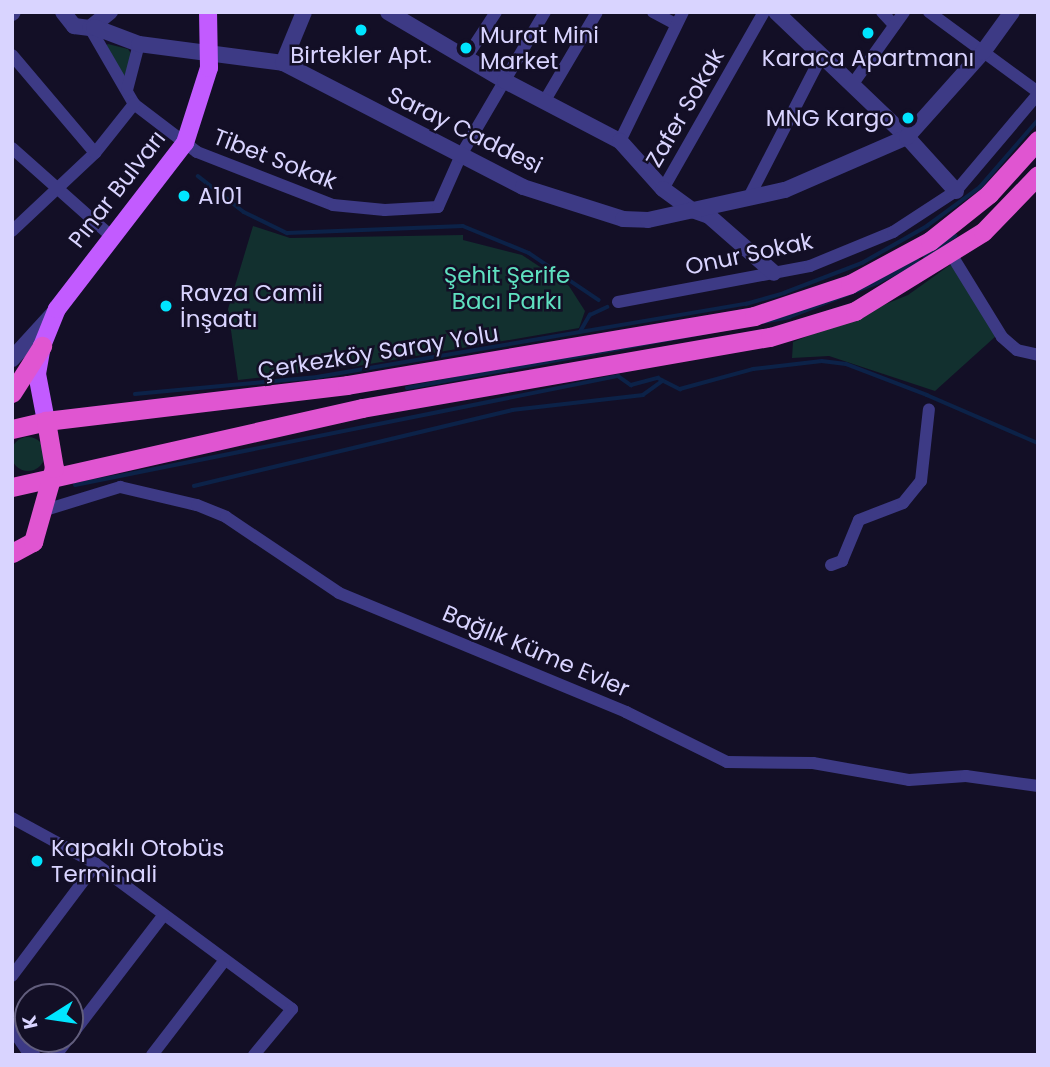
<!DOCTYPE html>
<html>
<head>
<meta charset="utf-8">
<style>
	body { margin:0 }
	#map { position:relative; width:1050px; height:1067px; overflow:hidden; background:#130f26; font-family:Poppins,sans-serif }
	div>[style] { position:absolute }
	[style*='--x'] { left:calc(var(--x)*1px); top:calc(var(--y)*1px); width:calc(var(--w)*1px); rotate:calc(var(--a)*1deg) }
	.green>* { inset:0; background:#12302f }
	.round { border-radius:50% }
	.stream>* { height:3.5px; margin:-1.75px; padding:0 1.75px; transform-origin:1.75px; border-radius:1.75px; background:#0c2248 }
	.minor>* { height:12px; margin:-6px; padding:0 6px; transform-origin:6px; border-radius:6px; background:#3d3a85 }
	.tertiary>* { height:16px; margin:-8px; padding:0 8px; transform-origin:8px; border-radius:8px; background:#3d3a85 }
	.primary>* { height:18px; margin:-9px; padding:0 9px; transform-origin:9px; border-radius:9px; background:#c25bff }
	.trunk>* { height:19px; margin:-9.5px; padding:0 9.5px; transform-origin:9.5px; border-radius:9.5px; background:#e055d1 }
	.dots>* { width:19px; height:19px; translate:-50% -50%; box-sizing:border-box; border:4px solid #130f26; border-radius:50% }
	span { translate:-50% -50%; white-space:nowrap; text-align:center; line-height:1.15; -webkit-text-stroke:5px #130f26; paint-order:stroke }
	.poi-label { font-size:23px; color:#d9d4ff }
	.left { translate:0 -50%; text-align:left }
	.right { translate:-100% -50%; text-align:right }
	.street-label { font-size:23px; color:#d9d4ff }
	.park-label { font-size:23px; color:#5fe0c0 }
	.frame { position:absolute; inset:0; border:14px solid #d9d4ff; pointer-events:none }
	.north { position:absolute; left:14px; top:983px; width:70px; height:70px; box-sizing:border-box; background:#130f26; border:2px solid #625e7d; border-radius:50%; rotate:258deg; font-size:19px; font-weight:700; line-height:28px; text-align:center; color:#d9d4ff }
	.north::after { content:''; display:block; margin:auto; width:24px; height:32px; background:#00e5ff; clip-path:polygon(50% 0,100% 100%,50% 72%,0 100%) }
</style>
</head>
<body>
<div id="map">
	<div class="green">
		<div style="clip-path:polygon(108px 44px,128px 49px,132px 55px,124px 78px,105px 46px)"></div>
		<div style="clip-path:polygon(253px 226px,290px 238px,463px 235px,463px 240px,522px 255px,569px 286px,585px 311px,579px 328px,358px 366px,238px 380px,228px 309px)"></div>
		<div style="clip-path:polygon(950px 265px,958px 270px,996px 336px,935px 391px,829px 356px,792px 358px,793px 342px,908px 295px)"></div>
		<div class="round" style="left:11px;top:437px;width:34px;height:34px"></div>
	</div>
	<div class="stream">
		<div style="--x:198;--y:176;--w:58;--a:38"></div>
		<div style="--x:244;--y:212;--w:48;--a:26"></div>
		<div style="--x:287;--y:233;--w:176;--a:-2.3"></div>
		<div style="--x:463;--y:226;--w:71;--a:22.2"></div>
		<div style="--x:529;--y:253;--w:84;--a:33.9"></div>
		<div style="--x:925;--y:257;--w:37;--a:-35"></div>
		<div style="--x:580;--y:332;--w:20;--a:-60"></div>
		<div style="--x:590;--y:315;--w:19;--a:-25"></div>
		<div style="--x:407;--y:388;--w:389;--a:-10.5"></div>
		<div style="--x:789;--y:317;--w:94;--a:-21.1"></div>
		<div style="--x:877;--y:283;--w:47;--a:-28.2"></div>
		<div style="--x:135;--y:394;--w:183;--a:-5.3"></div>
		<div style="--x:317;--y:377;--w:435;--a:-9.7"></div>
		<div style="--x:746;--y:304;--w:40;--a:-16"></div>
		<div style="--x:784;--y:293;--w:84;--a:-21"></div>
		<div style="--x:862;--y:263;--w:75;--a:-29.6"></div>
		<div style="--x:927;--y:226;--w:66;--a:-36.3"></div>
		<div style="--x:980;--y:187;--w:89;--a:-49.1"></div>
		<div style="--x:75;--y:485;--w:554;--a:-11.35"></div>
		<div style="--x:618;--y:376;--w:16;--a:35"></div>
		<div style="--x:631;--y:385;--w:28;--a:-15"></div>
		<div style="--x:658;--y:378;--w:25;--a:27"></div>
		<div style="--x:680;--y:389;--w:76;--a:-15.3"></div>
		<div style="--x:753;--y:369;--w:69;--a:-6.6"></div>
		<div style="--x:822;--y:361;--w:24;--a:7"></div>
		<div style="--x:846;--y:364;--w:87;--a:20.9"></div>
		<div style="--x:927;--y:395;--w:121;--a:23.4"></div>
		<div style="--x:194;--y:486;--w:327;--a:-13.4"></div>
		<div style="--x:512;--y:410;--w:132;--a:-6.5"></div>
		<div style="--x:643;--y:395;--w:24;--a:-36"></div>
	</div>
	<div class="minor">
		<div style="--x:653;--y:12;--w:26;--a:28"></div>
		<div style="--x:882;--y:12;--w:18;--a:47"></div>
		<div style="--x:929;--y:12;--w:135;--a:36.3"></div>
		<div style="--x:90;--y:28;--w:88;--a:59.9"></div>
		<div style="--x:134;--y:104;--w:79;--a:37.3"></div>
		<div style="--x:197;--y:152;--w:146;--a:21.3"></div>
		<div style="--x:333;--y:205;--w:52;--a:5.5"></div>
		<div style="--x:385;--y:210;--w:53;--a:-3.2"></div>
		<div style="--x:438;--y:207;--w:57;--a:-66.1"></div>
		<div style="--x:461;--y:155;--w:166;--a:-59.6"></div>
		<div style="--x:12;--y:55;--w:128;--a:49.7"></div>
		<div style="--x:466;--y:58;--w:55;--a:-56.9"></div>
		<div style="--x:852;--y:85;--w:90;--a:-54.5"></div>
		<div style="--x:127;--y:90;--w:48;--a:-75.4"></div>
		<div style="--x:544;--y:102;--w:104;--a:-59.5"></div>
		<div style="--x:620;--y:141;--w:144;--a:-64"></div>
		<div style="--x:12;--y:148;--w:132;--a:41.6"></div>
		<div style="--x:663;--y:189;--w:204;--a:-60.3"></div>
		<div style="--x:748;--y:199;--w:160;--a:-62.8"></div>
		<div style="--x:12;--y:231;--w:114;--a:-43.2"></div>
		<div style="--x:95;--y:153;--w:63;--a:-51.5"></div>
		<div style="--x:951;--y:254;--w:97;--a:58.4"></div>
		<div style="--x:1002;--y:337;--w:20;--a:41"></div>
		<div style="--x:1017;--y:350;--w:22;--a:13"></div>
		<div style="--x:618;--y:302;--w:195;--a:-10.6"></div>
		<div style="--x:810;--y:266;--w:90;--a:-22.3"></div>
		<div style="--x:893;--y:232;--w:75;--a:-33.1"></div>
		<div style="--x:956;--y:191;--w:127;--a:-49.8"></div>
		<div style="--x:42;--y:511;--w:82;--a:-17.1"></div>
		<div style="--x:120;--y:487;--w:79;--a:13.2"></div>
		<div style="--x:197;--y:505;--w:31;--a:22"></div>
		<div style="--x:226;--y:517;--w:136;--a:33.9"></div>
		<div style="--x:339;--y:593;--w:311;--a:22.5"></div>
		<div style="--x:626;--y:712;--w:113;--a:26.3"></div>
		<div style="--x:727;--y:762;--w:86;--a:0.7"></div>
		<div style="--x:813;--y:763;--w:97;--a:10"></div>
		<div style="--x:909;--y:780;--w:57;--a:-4"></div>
		<div style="--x:966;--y:776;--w:73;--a:7.9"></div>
		<div style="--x:831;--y:565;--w:12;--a:-20"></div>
		<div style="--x:842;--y:561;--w:44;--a:-67.5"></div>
		<div style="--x:859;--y:520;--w:47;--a:-21.1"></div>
		<div style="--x:903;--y:503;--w:28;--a:-51"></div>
		<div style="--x:921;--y:481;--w:72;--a:-83.7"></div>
		<div style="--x:12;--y:818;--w:96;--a:28.7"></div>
		<div style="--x:96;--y:864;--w:244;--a:36.5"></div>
		<div style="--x:292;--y:1009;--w:60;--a:129.6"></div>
		<div style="--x:12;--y:976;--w:140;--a:-53.1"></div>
		<div style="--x:70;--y:1037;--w:153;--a:-52.5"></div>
		<div style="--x:56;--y:1055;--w:20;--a:-53"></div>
		<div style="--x:152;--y:1055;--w:118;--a:-52.5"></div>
	</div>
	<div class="tertiary">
		<div style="--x:63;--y:12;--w:18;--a:52"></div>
		<div style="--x:74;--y:26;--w:16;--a:7"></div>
		<div style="--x:90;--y:28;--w:26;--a:-39"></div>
		<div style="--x:388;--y:12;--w:136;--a:30.5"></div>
		<div style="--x:505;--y:81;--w:130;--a:27.6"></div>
		<div style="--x:620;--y:141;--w:64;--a:48.1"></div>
		<div style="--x:663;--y:189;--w:36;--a:36"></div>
		<div style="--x:692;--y:210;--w:18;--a:19"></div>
		<div style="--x:709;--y:216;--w:86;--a:41.2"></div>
		<div style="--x:776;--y:12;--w:181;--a:43.7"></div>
		<div style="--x:907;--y:137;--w:73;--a:47.8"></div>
		<div style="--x:12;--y:13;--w:1;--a:-45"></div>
		<div style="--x:94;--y:27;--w:48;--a:20.7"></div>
		<div style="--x:139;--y:44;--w:145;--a:7.5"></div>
		<div style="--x:283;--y:63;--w:270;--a:27.3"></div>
		<div style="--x:523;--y:187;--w:105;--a:17.7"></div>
		<div style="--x:623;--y:219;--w:25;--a:2"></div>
		<div style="--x:648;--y:220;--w:140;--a:-12.4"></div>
		<div style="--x:785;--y:190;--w:133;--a:-23.5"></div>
		<div style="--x:907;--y:137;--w:114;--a:-48.2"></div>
		<div style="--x:983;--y:52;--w:49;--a:-54.1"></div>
		<div style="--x:283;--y:63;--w:55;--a:-67.6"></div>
		<div style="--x:12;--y:359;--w:61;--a:-47.7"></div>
		<div style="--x:12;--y:1025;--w:36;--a:56"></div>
	</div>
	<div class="primary">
		<div style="--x:46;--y:421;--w:48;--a:-100.8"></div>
		<div style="--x:37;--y:374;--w:28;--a:-80"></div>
		<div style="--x:42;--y:346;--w:40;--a:-68"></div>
		<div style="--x:57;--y:309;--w:210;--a:-52.4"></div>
		<div style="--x:185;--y:143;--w:79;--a:-72.3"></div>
		<div style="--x:209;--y:68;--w:56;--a:-91"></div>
	</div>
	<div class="trunk">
		<div style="--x:12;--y:393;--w:56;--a:-57.4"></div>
		<div style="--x:12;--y:429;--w:35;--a:-13"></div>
		<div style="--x:46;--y:421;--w:303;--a:-6.8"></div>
		<div style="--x:347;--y:385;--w:413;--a:-9.6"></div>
		<div style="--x:754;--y:316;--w:101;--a:-18.4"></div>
		<div style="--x:850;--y:284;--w:91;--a:-28.3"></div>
		<div style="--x:930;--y:241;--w:75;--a:-38.5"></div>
		<div style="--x:989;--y:194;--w:73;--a:-47.8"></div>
		<div style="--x:12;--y:487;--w:359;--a:-12.7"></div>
		<div style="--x:362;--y:408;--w:414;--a:-9.9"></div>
		<div style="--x:770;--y:337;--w:89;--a:-17"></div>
		<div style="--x:855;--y:311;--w:150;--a:-31.7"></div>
		<div style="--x:983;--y:232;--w:79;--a:-46"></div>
		<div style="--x:12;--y:553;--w:24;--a:-28"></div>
		<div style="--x:33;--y:542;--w:77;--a:-74.2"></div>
		<div style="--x:54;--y:468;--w:48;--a:-99.7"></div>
	</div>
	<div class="dots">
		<div style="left:361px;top:30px;background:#00e5ff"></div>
		<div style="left:868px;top:33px;background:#00e5ff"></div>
		<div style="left:466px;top:48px;background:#00e5ff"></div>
		<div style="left:908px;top:118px;background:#00e5ff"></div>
		<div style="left:184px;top:196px;background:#00e5ff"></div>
		<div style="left:166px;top:306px;background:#00e5ff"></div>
		<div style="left:37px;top:861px;background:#00e5ff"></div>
	</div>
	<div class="poi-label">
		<span class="left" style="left:480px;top:48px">Murat Mini<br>Market</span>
		<span style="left:361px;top:55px">Birtekler Apt.</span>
		<span style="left:868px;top:58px">Karaca Apartmanı</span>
		<span class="right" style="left:894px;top:118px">MNG Kargo</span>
		<span class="left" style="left:198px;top:196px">A101</span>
		<span class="left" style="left:180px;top:306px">Ravza Camii<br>İnşaatı</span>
		<span class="left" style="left:51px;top:861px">Kapaklı Otobüs<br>Terminali</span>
	</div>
	<div class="street-label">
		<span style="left:685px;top:108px;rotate:-60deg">Zafer Sokak</span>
		<span style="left:465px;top:130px;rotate:26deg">Saray Caddesi</span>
		<span style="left:275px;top:159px;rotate:21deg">Tibet Sokak</span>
		<span style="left:117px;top:189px;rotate:-52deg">Pınar Bulvarı</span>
		<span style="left:749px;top:254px;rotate:-12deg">Onur Sokak</span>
		<span style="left:378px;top:352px;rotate:-9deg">Çerkezköy Saray Yolu</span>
		<span style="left:536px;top:651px;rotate:23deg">Bağlık Küme Evler</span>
	</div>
	<div class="park-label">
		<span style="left:507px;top:288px">Şehit Şerife<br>Bacı Parkı</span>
	</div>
	<div class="frame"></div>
	<div class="north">K</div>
</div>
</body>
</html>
